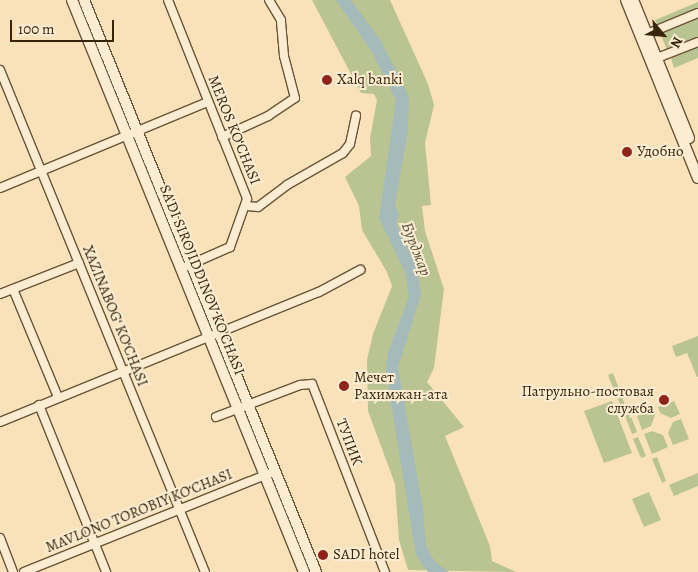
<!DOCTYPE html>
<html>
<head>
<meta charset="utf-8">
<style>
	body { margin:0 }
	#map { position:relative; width:698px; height:572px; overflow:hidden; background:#f9e2b9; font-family:Alegreya,serif }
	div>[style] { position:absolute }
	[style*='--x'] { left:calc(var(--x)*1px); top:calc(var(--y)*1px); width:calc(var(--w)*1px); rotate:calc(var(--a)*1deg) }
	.green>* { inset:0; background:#bac492 }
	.water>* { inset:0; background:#a4babb }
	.roads { filter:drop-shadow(1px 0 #685435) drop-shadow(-1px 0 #685435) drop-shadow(0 1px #685435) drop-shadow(0 -1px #685435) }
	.street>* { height:8px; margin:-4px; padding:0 4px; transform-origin:4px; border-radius:4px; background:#fbecd2 }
	.secondary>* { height:10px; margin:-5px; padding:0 5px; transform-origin:5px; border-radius:5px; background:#fbecd2 }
	.dots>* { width:14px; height:14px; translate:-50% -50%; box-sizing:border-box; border:2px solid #fbecd2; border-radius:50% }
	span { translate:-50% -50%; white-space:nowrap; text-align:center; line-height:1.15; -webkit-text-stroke:4px #fbecd2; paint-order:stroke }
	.poi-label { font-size:15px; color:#372409 }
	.left { translate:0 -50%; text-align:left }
	.right { translate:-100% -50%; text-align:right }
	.street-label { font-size:15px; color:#372409 }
	.water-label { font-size:16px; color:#58513e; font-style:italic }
	.north { position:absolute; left:638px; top:10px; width:50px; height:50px; -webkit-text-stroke:4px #fbecd2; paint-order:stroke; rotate:118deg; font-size:14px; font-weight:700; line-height:20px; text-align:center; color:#372409 }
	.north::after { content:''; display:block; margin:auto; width:18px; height:22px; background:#372409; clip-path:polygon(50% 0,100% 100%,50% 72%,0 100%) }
	.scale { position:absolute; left:10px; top:20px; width:104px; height:22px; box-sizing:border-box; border:2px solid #372409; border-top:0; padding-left:6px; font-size:15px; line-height:18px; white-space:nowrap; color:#372409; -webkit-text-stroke:4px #fbecd2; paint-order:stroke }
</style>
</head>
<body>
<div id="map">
	<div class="green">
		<div style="clip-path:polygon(77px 0,81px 0,130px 122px,127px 123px)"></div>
		<div style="clip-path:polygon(312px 0,390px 0,428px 84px,434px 105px,425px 143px,431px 205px,422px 206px,425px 231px,444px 289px,434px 368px,427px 382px,464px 427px,445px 436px,490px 546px,492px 561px,516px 572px,408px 570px,399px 540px,395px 484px,368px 411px,367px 360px,373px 334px,392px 286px,387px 272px,362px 230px,359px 206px,345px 177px,371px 156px,370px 138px,377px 100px,374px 94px,361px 93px)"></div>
		<div style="clip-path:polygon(698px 2px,698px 8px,657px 25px,655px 20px)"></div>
		<div style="clip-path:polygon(698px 18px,698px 38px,667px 50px,660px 33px)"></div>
		<div style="clip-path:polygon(698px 47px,698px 58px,674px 68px,671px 58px)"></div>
		<div style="clip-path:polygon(698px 336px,698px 377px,697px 377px,687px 353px,676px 357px,672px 346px)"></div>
		<div style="clip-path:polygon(613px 373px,627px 410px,623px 412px,608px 375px)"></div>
		<div style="clip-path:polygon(612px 401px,632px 453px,604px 463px,584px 411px)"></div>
		<div style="clip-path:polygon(674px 401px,680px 414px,671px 418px,660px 413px,658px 407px)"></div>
		<div style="clip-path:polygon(653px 410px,655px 415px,651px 426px,642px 430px,637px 416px)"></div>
		<div style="clip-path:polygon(630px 414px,637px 432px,632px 434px,625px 416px)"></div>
		<div style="clip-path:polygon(681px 419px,689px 439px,673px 445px,668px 433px,673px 422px)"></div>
		<div style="clip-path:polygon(652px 431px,663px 435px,668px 447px,652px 454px,644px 434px)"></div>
		<div style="clip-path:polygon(638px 437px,646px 456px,641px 458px,633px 439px)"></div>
		<div style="clip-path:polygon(657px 457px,666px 481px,662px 483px,652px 459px)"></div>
		<div style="clip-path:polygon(698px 473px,698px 486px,674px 496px,669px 485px)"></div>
		<div style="clip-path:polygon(649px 492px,661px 520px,644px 527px,632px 499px)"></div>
	</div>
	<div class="water">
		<div style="clip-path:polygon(336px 0,351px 0,381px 41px,409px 97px,408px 130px,395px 205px,399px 215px,396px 223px,417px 267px,421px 295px,398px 367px,423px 509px,426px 546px,435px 562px,449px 572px,428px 572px,416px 555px,386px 372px,388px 352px,409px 297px,405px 272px,379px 218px,396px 100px,372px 52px)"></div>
	</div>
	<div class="roads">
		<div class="street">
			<div style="--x:168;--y:0;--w:214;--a:68.3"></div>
			<div style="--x:247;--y:199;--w:51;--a:109.5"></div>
			<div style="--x:230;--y:247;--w:47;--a:156.2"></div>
			<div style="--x:647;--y:34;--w:55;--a:-22.4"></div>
			<div style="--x:657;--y:58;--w:44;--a:-21.3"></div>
			<div style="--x:0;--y:70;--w:542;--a:67.79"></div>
			<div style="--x:222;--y:137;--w:51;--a:-24.5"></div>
			<div style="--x:268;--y:116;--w:32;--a:-34"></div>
			<div style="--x:295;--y:98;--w:43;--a:-104.7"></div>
			<div style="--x:284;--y:56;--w:36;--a:-95"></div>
			<div style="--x:281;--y:20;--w:23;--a:-121"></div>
			<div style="--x:0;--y:188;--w:225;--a:-22.5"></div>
			<div style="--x:247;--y:206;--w:11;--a:5"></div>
			<div style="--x:258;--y:207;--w:36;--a:-37"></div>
			<div style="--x:287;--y:185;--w:64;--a:-29.7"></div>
			<div style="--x:343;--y:153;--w:11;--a:-52"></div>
			<div style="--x:350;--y:144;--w:29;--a:-78"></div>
			<div style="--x:13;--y:289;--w:117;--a:67.4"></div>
			<div style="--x:0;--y:294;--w:85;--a:-21.4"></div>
			<div style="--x:39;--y:405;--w:180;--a:68.1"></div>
			<div style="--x:216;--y:417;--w:90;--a:-20.9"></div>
			<div style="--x:300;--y:385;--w:12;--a:-5"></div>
			<div style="--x:312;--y:384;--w:202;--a:68.8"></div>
			<div style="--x:0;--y:422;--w:344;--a:-22.2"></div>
			<div style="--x:319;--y:292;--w:47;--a:-28.2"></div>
			<div style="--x:0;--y:538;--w:36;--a:69"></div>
			<div style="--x:24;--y:572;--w:271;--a:-21.9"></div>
		</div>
		<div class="secondary">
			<div style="--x:72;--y:0;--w:617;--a:67.92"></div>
			<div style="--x:84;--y:0;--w:617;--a:67.92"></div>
			<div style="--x:626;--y:0;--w:192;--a:68"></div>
			<div style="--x:633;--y:0;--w:149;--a:67.9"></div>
		</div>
	</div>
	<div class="dots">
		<div style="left:327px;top:80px;background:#8f2418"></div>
		<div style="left:627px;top:152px;background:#8f2418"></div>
		<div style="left:344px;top:386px;background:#8f2418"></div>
		<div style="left:664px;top:400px;background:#8f2418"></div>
		<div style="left:323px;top:555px;background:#8f2418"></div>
	</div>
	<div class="poi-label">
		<span class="left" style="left:337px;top:80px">Xalq banki</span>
		<span class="left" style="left:637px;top:152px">Удобно</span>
		<span class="left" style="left:354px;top:386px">Мечет<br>Рахимжан-ата</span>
		<span class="right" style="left:654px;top:400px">Патрульно-постовая<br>служба</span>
		<span class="left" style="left:333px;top:555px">SADI hotel</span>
	</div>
	<div class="street-label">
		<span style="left:234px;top:130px;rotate:68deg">MEROS KO‘CHASI</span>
		<span style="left:202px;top:280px;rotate:68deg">SA'DI SIROJIDDINOV KO'CHASI</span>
		<span style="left:115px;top:316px;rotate:68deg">XAZINABOG‘ KO‘CHASI</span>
		<span style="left:349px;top:442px;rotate:69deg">ТУПИК</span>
		<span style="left:139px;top:511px;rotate:-22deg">MAVLONO TOROBIY KO‘CHASI</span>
	</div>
	<div class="water-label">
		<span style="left:416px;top:249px;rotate:69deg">Бурджар</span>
	</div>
	<div class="north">N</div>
	<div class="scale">100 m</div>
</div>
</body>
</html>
